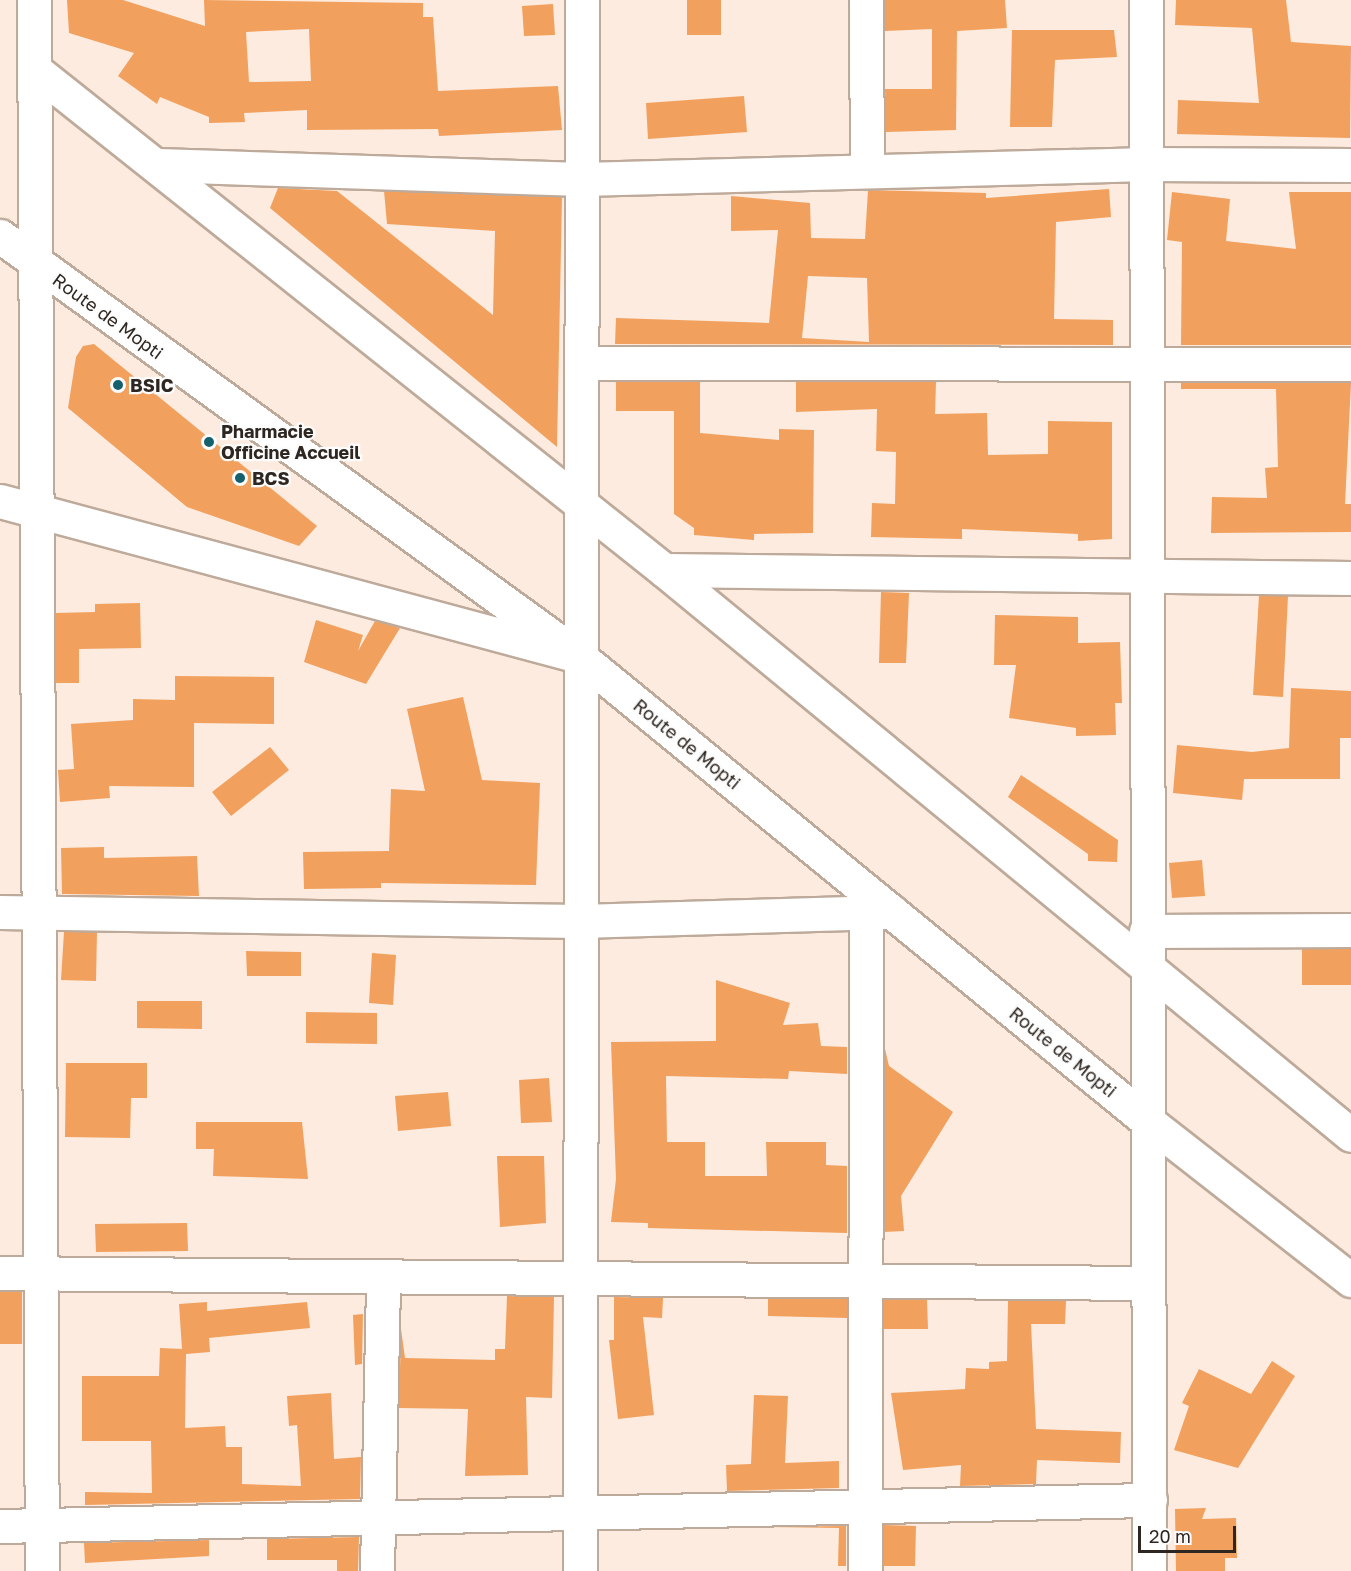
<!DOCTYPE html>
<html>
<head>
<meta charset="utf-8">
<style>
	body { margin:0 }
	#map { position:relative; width:1351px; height:1571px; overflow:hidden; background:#fcebde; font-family:"Golos Text",sans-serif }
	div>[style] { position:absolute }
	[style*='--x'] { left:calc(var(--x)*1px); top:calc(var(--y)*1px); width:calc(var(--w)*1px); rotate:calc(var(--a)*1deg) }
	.building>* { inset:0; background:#f2a05d }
	.roads { filter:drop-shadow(2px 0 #beaa9a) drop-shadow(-2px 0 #beaa9a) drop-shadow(0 2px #beaa9a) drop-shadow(0 -2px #beaa9a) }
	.minor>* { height:33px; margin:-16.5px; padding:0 16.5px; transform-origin:16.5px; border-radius:16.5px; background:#fff }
	.trunk>* { height:33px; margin:-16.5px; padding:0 16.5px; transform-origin:16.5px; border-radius:16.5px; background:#fff }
	.dots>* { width:16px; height:16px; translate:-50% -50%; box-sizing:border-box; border:3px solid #fcfcfc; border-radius:50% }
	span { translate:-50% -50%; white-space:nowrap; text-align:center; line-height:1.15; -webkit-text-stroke:4.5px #fcfcfc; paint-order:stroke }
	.street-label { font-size:18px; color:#2e2620 }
	.poi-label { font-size:18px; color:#2e2620; font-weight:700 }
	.left { translate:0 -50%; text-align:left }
	.scale { position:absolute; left:1138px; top:1526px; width:98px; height:27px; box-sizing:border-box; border:3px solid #2e2620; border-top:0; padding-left:8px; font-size:18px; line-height:21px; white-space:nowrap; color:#2e2620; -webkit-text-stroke:4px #fcfcfc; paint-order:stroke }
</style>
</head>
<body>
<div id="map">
	<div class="building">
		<div style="clip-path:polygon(evenodd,67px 0,123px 0,205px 26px,204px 0,423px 3px,423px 17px,433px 17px,438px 91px,558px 86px,562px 130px,439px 136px,438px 129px,307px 130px,307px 110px,244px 113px,245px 122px,209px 123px,209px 117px,160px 97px,157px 104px,118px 76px,134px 53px,69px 33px,67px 0,309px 29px,311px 81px,249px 82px,246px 32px,309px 29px)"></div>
		<div style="clip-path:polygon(687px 0,721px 0,721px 35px,687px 35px)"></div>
		<div style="clip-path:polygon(885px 0,1005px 0,1007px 28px,957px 31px,956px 130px,886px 132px,885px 89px,932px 89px,932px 29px,885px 31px)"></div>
		<div style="clip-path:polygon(1176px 0,1286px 0,1291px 42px,1351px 46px,1350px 138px,1177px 134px,1178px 100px,1259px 103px,1252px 28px,1175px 25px)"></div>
		<div style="clip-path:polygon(553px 4px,555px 35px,524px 36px,522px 6px)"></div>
		<div style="clip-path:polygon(1012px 30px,1114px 30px,1117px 57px,1055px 60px,1052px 127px,1010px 127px)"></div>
		<div style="clip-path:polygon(744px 96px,747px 132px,648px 139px,646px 103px)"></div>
		<div style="clip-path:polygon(278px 188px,337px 191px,493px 315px,495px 231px,387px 224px,384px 191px,562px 197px,557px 447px,270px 208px)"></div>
		<div style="clip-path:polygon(evenodd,1109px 189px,1111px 217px,1056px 222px,1054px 319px,1113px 320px,1113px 345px,615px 344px,616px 318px,769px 323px,778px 230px,731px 231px,731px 196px,810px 203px,811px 238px,865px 239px,868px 190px,986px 193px,986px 198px,1109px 189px,808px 276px,867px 278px,869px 342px,802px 338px,808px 276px)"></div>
		<div style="clip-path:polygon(1172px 192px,1230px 199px,1226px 241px,1296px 249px,1289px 192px,1351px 192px,1351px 345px,1181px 345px,1182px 242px,1167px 240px)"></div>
		<div style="clip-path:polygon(94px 344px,317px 526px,299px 546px,187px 507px,68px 408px,76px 357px,83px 346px)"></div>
		<div style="clip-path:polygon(616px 382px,700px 382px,700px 433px,779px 440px,779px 429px,814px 430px,813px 533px,754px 534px,754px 540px,694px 535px,694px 528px,674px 514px,674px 411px,616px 411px)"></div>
		<div style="clip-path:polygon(796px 382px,936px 382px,935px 414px,987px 413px,988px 455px,1048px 454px,1048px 421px,1112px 422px,1112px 539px,1078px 541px,1078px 534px,962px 529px,962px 539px,871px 537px,872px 503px,895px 504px,896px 452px,876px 451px,877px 409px,796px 412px)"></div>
		<div style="clip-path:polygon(1181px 383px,1351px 383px,1345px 504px,1351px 504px,1351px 532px,1211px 533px,1212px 497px,1267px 498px,1265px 468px,1278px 467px,1276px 389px,1181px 389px)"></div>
		<div style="clip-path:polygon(881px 592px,909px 593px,906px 663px,879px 663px)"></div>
		<div style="clip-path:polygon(1259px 596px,1288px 596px,1283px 697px,1253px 695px)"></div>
		<div style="clip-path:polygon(140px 603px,141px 648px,79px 649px,79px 683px,56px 683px,56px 613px,95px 612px,95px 604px)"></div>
		<div style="clip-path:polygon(995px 615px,1078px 617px,1078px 643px,1120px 642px,1122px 703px,1115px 703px,1116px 735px,1076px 736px,1076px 728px,1009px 718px,1016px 665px,994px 665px)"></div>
		<div style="clip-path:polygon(316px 620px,363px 635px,358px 651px,375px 621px,400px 628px,366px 684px,304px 662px)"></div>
		<div style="clip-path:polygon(175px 676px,274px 677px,274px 724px,194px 723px,194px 787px,109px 786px,110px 798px,60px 802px,58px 770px,74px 769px,71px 724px,133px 720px,133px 699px,175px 700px)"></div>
		<div style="clip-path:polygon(1291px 688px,1351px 691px,1351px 738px,1340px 738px,1340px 779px,1244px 779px,1242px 800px,1173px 793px,1177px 745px,1252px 752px,1289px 748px)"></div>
		<div style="clip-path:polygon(463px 697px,482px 780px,540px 783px,536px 885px,381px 883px,381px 888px,304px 889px,303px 852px,389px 851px,391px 789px,425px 791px,407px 709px)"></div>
		<div style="clip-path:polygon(270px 747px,289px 770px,231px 816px,212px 792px)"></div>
		<div style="clip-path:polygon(1021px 775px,1118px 840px,1117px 862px,1088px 861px,1088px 854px,1008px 797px)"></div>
		<div style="clip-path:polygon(104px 847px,104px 858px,197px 856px,199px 896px,62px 894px,61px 848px)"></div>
		<div style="clip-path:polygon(1202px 860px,1205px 896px,1172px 898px,1169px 863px)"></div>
		<div style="clip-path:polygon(64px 932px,97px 932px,96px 981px,61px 980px)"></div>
		<div style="clip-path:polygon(1302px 949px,1351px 949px,1351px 985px,1302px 985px)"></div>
		<div style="clip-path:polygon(246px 951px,301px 952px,301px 976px,247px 976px)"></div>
		<div style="clip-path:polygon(372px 953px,396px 955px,393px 1005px,369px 1003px)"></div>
		<div style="clip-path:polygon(716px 980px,790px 1003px,783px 1025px,818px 1023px,821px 1046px,847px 1047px,847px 1074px,789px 1071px,788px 1079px,666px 1076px,667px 1142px,705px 1142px,705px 1176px,767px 1176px,766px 1142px,826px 1142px,826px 1165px,847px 1166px,847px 1233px,648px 1228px,648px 1223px,611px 1222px,616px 1179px,611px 1042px,716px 1041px)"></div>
		<div style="clip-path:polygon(137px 1001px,202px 1001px,202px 1029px,137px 1028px)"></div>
		<div style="clip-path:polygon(306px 1012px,377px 1013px,377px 1044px,306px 1043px)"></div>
		<div style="clip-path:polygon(885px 1049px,889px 1066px,953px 1112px,901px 1196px,904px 1231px,884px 1232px)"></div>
		<div style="clip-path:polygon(66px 1063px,147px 1063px,147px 1098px,131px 1098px,130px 1138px,65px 1137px)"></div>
		<div style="clip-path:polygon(549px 1078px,552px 1122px,521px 1123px,519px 1080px)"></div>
		<div style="clip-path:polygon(448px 1092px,451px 1126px,398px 1131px,395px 1096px)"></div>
		<div style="clip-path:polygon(196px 1122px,302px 1122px,308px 1179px,213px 1176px,214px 1149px,196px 1149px)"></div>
		<div style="clip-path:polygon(497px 1156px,544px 1156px,546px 1223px,500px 1227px)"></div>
		<div style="clip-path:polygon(187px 1223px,188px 1251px,96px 1252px,95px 1224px)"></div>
		<div style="clip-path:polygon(0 1292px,22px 1292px,22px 1344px,0 1344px)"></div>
		<div style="clip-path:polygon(507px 1296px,554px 1297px,552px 1398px,526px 1397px,528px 1475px,465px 1476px,468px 1409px,399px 1408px,401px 1329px,405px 1358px,495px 1360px,495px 1349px,505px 1349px)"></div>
		<div style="clip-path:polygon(614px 1297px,663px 1298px,662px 1318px,643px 1317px,654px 1415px,618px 1419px,609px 1340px,614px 1340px)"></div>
		<div style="clip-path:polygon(768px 1298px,847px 1299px,847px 1318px,768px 1316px)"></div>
		<div style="clip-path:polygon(884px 1299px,927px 1300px,928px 1329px,884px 1329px)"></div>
		<div style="clip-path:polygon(1008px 1301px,1066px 1301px,1065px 1324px,1031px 1324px,1036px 1429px,1121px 1432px,1120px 1463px,1037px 1460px,1036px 1484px,960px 1486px,961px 1465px,903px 1470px,891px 1393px,965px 1389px,966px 1368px,989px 1369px,989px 1362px,1007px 1361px)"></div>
		<div style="clip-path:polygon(207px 1302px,207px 1311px,307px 1302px,310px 1328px,209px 1338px,210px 1352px,186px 1354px,185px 1428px,225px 1426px,226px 1447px,242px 1447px,242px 1484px,301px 1486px,297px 1425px,289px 1426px,287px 1396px,331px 1393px,334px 1459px,361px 1457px,360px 1499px,85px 1505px,85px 1492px,152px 1493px,151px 1441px,82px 1441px,82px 1376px,159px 1376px,160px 1348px,182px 1349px,179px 1304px)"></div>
		<div style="clip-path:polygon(363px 1314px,362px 1364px,355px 1365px,353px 1315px)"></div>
		<div style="clip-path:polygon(1272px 1361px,1295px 1376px,1238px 1468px,1174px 1450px,1189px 1406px,1182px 1403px,1199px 1369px,1251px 1394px)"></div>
		<div style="clip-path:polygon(754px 1395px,788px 1396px,785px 1463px,839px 1461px,839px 1488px,727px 1491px,726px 1465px,751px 1464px)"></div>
		<div style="clip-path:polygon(1206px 1508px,1202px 1519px,1236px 1518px,1237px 1558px,1225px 1558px,1225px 1571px,1176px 1571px,1175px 1509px)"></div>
		<div style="clip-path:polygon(884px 1525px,916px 1526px,915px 1566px,884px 1566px)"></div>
		<div style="clip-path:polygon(846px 1526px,846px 1566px,838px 1566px,839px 1528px,768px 1527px)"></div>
		<div style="clip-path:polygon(359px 1537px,358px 1571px,337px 1571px,337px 1560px,267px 1560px,267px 1539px)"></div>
		<div style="clip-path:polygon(209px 1540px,209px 1556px,85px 1563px,84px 1543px)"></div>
	</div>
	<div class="roads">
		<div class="minor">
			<div style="--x:34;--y:0;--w:1571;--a:89.71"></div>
			<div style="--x:866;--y:0;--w:170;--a:89.7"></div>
			<div style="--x:1146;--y:0;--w:1571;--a:89.89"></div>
			<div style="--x:35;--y:70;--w:804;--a:38.48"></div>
			<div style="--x:664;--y:570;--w:889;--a:39.43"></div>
			<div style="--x:158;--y:165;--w:424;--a:1.9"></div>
			<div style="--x:582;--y:179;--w:565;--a:-1.52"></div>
			<div style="--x:1147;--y:164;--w:204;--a:0.3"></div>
			<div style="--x:581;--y:363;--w:770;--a:0.07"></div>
			<div style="--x:0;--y:501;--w:598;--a:15.01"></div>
			<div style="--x:664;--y:570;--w:687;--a:0.67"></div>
			<div style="--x:0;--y:912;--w:580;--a:0.89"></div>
			<div style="--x:580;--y:921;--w:312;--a:-1.7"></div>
			<div style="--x:1146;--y:931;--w:205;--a:-0.3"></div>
			<div style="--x:0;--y:1273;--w:1147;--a:0.5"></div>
			<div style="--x:0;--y:1526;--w:1150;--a:-1.3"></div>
			<div style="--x:377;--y:1571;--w:294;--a:-88.8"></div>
			<div style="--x:580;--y:1571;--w:1571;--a:-89.93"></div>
			<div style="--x:865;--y:1571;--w:656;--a:-89.91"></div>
		</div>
		<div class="trunk">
			<div style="--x:0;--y:236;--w:717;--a:35.97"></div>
			<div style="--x:580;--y:657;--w:731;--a:39.28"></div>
			<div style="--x:1146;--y:1120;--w:260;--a:38"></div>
		</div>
	</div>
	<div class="dots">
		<div style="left:118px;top:385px;background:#14606d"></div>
		<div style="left:209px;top:442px;background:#14606d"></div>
		<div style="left:240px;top:478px;background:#14606d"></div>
	</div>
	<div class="street-label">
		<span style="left:108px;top:316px;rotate:36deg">Route de Mopti</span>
		<span style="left:687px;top:744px;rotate:39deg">Route de Mopti</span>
		<span style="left:1063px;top:1052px;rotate:39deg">Route de Mopti</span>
	</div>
	<div class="poi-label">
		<span class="left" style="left:130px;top:385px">BSIC</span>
		<span class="left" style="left:221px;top:442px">Pharmacie<br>Officine Accueil</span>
		<span class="left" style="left:252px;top:478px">BCS</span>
	</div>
	<div class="scale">20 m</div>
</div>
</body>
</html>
